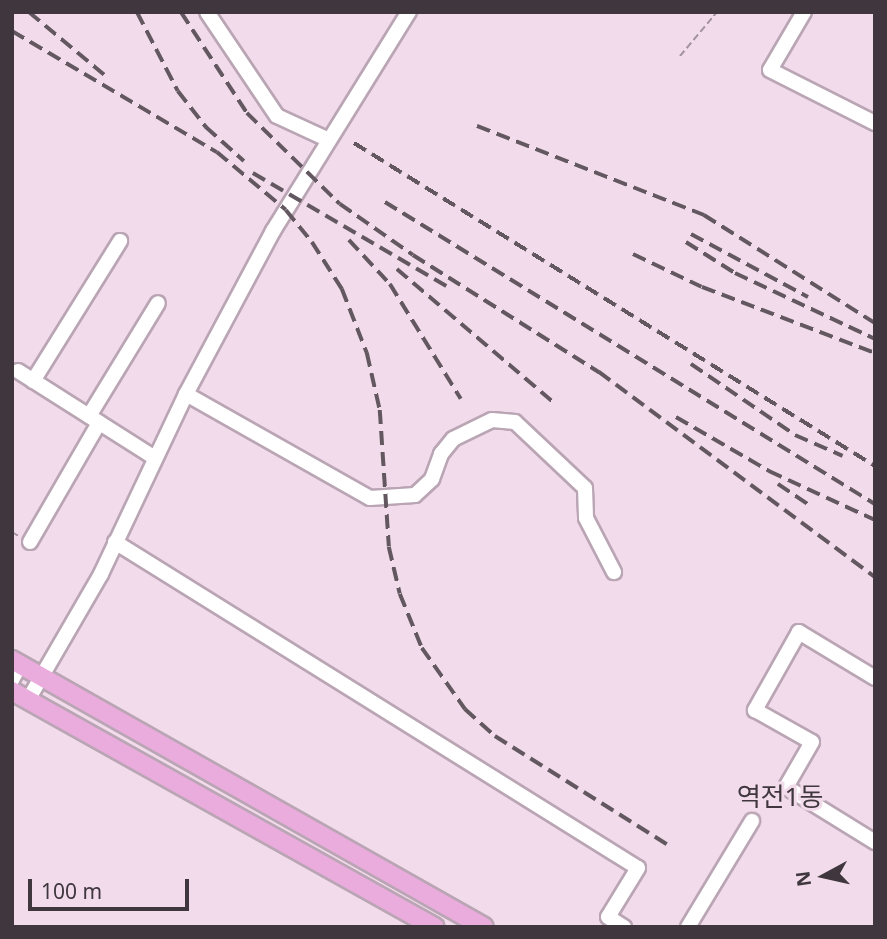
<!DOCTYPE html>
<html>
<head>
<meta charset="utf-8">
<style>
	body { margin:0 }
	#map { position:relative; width:887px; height:939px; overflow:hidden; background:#f2dcec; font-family:"Noto Sans","Noto Sans KR",sans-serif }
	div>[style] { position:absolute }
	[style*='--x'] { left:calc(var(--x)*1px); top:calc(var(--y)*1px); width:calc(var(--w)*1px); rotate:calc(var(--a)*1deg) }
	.path>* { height:2px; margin-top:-1px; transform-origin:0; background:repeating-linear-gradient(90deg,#a4949f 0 7px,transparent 0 10.5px) }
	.roads { filter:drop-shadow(2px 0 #baa5b4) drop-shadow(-2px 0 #baa5b4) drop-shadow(0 2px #baa5b4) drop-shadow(0 -2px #baa5b4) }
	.minor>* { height:14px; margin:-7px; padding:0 7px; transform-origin:7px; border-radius:7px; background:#fff }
	.major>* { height:18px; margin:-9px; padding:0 9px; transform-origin:9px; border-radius:9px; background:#eaacdd }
	.rail>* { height:3.5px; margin-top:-1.75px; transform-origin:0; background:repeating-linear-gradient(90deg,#635860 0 14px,transparent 0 21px) }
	span { translate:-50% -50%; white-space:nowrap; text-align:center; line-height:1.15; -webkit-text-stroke:6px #f2dcec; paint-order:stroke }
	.neighbourhood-label { font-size:26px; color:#3f373d }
	.frame { position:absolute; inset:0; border:14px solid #3f373d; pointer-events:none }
	.north { position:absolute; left:789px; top:841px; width:70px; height:70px; -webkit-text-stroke:5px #f2dcec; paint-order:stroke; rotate:262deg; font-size:19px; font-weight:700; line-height:28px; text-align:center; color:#3f373d }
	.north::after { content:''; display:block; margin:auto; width:24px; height:32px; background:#3f373d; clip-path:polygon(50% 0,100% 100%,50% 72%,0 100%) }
	.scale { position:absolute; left:28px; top:879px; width:161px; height:32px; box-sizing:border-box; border:4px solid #3f373d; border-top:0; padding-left:9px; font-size:21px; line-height:24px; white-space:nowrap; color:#3f373d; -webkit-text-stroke:5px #f2dcec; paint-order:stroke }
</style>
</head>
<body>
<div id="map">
	<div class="path">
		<div style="--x:680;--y:56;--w:57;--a:-49.9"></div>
		<div style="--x:12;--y:532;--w:9;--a:32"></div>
	</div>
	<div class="roads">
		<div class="minor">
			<div style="--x:207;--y:12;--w:125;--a:56.1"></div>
			<div style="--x:277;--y:116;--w:57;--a:24.8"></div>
			<div style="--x:804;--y:12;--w:67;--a:120.4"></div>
			<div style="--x:770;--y:70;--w:118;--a:26.8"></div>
			<div style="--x:18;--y:371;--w:162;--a:32.4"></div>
			<div style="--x:33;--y:381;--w:165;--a:-58.1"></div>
			<div style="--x:186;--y:394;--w:211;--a:29.5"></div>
			<div style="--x:370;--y:498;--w:45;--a:-3.8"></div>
			<div style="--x:415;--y:495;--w:23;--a:-43"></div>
			<div style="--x:432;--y:479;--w:27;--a:-70"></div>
			<div style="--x:441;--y:454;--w:19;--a:-51"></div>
			<div style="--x:453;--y:439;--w:43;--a:-26"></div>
			<div style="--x:492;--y:420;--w:23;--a:5"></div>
			<div style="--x:515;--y:422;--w:96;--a:43.3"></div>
			<div style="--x:585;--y:488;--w:30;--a:88"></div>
			<div style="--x:586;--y:518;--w:61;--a:62.6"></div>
			<div style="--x:89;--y:416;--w:132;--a:-58.6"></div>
			<div style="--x:30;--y:542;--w:138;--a:-59.9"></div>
			<div style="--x:115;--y:542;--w:616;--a:31.94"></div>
			<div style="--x:638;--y:868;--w:57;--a:121.5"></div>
			<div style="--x:608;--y:917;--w:19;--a:32"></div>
			<div style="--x:875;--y:678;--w:89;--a:-148.8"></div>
			<div style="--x:799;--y:632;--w:90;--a:119.4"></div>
			<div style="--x:755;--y:710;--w:65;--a:29.3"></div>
			<div style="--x:812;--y:742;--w:52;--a:120"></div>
			<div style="--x:786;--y:787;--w:105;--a:31.7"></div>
			<div style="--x:12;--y:680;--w:17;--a:-62"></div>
			<div style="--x:28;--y:700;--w:146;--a:-59.9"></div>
			<div style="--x:101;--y:574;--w:199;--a:-64.7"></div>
			<div style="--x:186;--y:394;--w:185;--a:-61.9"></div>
			<div style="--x:273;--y:231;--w:258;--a:-58.2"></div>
			<div style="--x:688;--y:927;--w:124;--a:-58.9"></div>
		</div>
		<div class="major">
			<div style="--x:12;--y:660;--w:542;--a:29.5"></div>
			<div style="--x:12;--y:691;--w:484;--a:29.2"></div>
		</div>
	</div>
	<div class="rail">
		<div style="--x:29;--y:12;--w:102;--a:39.8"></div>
		<div style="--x:137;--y:12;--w:89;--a:62.6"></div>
		<div style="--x:178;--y:91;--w:46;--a:52.1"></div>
		<div style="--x:206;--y:127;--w:51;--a:41.8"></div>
		<div style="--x:181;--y:12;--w:121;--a:56.8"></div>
		<div style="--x:247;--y:113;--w:130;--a:44.4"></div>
		<div style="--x:340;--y:204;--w:89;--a:34.9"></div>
		<div style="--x:413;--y:255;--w:220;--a:32.2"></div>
		<div style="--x:599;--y:372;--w:344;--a:36.6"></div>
		<div style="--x:12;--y:31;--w:238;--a:30.6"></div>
		<div style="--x:217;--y:152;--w:90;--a:40"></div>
		<div style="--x:286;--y:210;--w:41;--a:50.9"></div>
		<div style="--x:312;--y:242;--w:56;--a:57.4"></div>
		<div style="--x:342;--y:289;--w:69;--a:68.7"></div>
		<div style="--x:367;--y:353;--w:58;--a:77.2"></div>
		<div style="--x:380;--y:410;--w:137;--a:86.2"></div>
		<div style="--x:389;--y:547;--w:48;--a:76.8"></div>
		<div style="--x:400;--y:594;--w:58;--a:67.8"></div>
		<div style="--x:422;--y:648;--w:75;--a:54.8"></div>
		<div style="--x:465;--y:709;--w:40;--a:42"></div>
		<div style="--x:495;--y:736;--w:207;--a:32.2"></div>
		<div style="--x:477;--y:126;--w:244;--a:21.4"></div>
		<div style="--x:704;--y:215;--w:202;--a:32.3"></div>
		<div style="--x:354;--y:143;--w:613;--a:31.8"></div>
		<div style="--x:253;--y:173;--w:224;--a:30.3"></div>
		<div style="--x:385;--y:202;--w:576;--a:31.65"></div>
		<div style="--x:691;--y:234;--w:133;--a:28.3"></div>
		<div style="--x:349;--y:240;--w:60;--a:47"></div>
		<div style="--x:390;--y:284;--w:135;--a:58.3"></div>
		<div style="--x:686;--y:242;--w:58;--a:32.3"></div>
		<div style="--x:735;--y:273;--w:155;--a:25.2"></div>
		<div style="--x:633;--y:254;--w:76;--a:25.6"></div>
		<div style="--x:702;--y:287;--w:185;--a:20.9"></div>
		<div style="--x:397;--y:269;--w:204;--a:40.4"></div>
		<div style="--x:691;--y:364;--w:126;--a:34.3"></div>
		<div style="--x:795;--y:435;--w:52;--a:23.6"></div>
		<div style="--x:676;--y:417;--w:108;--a:30.1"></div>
		<div style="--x:769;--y:471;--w:117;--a:24.8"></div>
		<div style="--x:778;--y:484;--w:37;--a:34"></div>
	</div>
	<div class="neighbourhood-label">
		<span style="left:780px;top:797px">역전1동</span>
	</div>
	<div class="frame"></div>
	<div class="north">N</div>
	<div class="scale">100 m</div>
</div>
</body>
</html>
